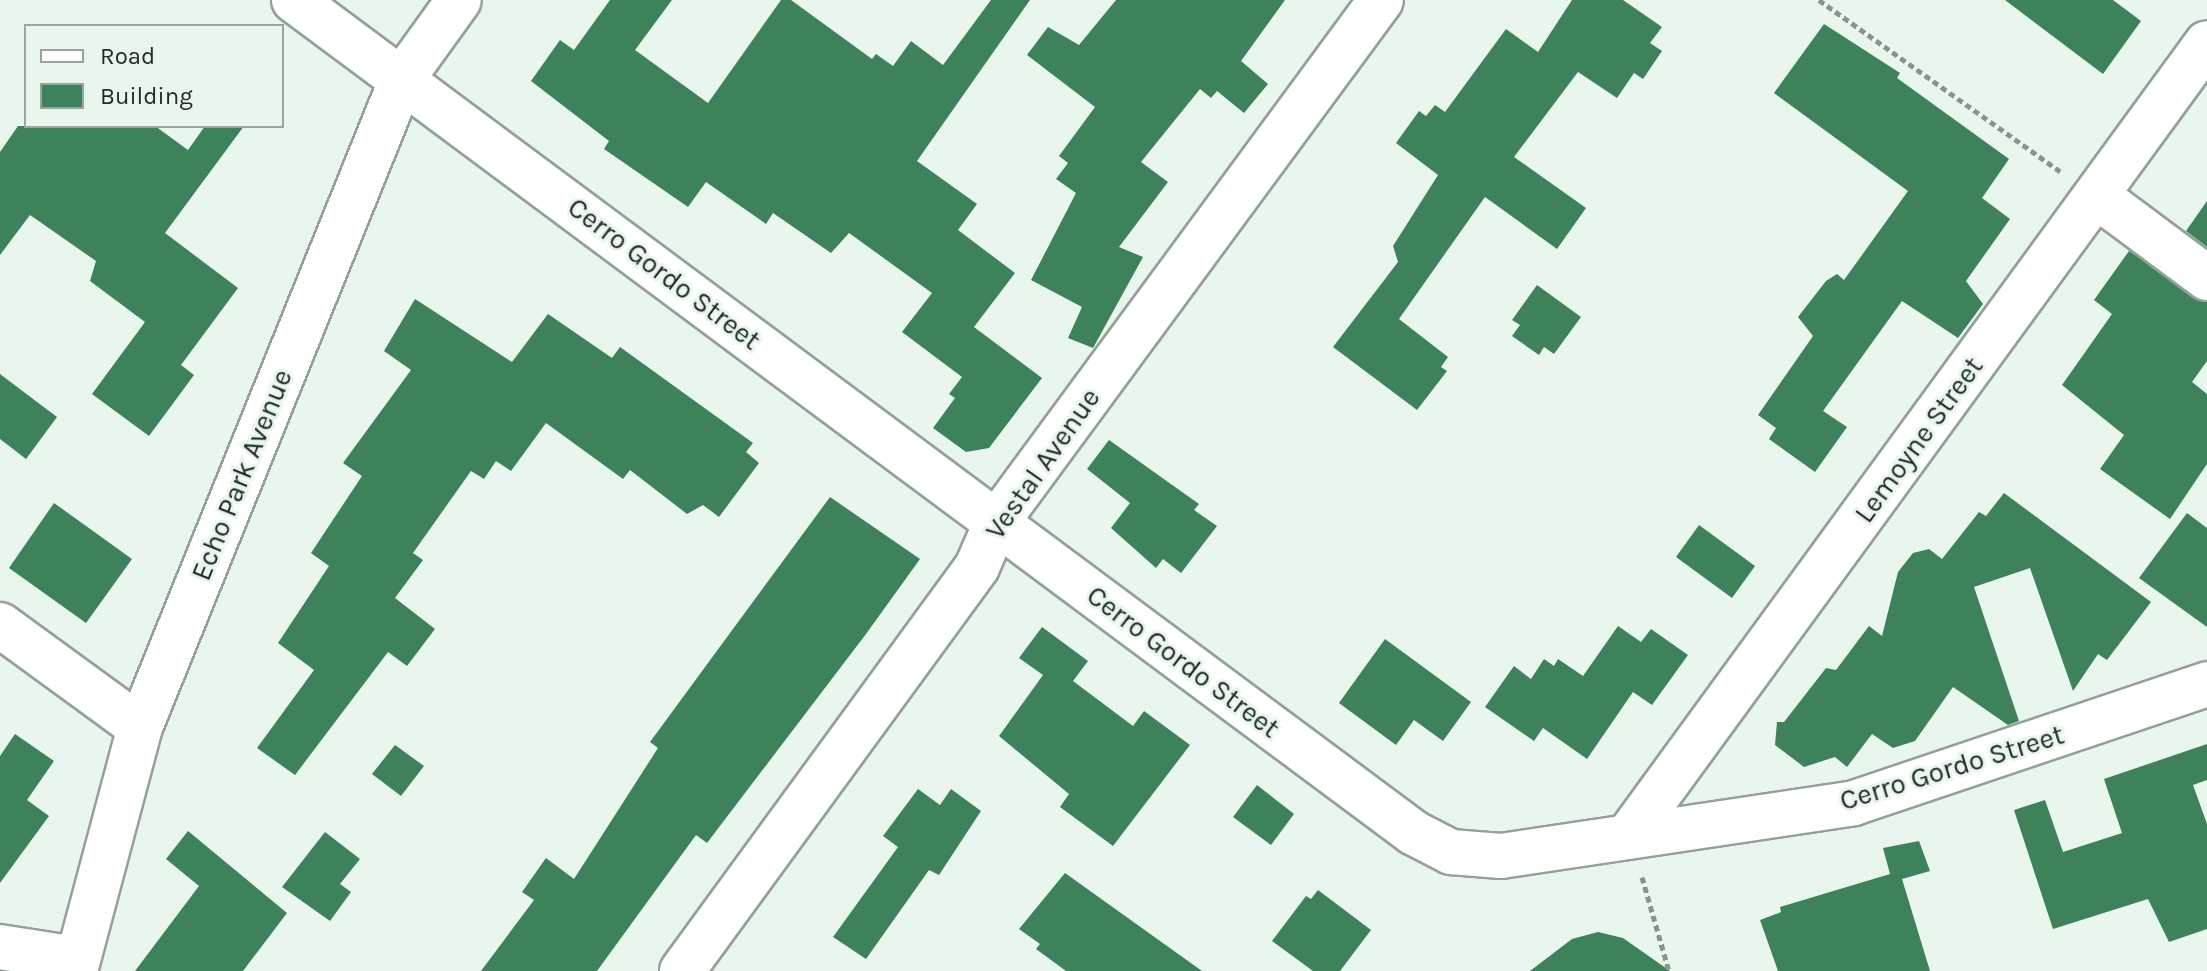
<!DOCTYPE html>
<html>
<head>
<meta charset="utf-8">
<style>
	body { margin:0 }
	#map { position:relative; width:2207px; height:971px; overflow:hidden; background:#e8f6ed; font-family:Karla,sans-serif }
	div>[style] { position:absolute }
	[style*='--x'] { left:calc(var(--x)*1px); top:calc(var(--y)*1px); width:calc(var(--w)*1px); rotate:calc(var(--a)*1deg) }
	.building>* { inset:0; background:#3d825b }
	.path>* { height:5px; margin-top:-2.5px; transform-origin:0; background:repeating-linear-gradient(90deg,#8a948d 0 6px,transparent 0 10px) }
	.roads { filter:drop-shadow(2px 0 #93a198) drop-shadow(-2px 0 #93a198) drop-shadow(0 2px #93a198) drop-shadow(0 -2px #93a198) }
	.minor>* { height:44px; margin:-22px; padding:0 22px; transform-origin:22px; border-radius:22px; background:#fff }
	span { translate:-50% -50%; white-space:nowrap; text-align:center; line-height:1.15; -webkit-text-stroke:6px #e8f6ed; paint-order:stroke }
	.street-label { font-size:28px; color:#262b28 }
	.legend { position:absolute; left:24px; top:24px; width:260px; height:104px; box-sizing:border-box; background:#e8f6ed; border:2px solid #9aa59e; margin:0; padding:10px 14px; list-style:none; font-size:24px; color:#262b28 }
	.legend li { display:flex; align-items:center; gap:16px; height:40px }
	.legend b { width:40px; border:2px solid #9aa59e }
</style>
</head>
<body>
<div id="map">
	<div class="building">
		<div style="clip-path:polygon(610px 0,672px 0,635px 50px,708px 103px,781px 0,791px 0,872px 59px,876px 54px,893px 66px,911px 41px,943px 65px,991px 0,1030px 0,917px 161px,977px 204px,958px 230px,1015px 273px,974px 327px,1042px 378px,989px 448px,966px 452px,933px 428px,955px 398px,949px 394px,962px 377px,902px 332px,932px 293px,849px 233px,831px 253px,773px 213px,766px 224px,706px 182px,688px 207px,604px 149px,609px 141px,531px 81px,560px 40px,574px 50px)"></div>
		<div style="clip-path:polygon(1116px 0,1285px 0,1241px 61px,1268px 84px,1244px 113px,1217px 91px,1211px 98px,1200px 89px,1141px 162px,1168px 182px,1119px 247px,1143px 257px,1093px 348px,1068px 338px,1082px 307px,1031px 280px,1076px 193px,1056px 179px,1068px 163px,1059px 156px,1095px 107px,1027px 55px,1048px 27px,1079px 45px)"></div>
		<div style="clip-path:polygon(1572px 0,1623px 0,1662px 27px,1650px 43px,1662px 51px,1643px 79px,1634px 73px,1617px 98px,1578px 72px,1514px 157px,1586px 208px,1557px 249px,1485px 197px,1399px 319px,1448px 357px,1441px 367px,1447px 371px,1417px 410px,1333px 347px,1398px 262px,1393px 246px,1438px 175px,1396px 143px,1419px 111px,1426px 116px,1435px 105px,1445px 112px,1506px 29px,1538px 52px)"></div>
		<div style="clip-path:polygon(2005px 0,2113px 0,2141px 21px,2103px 74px)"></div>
		<div style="clip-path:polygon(1824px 24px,1900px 73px,1897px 78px,2009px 159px,1982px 198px,2010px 219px,1966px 281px,1983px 304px,1958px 338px,1902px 301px,1823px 411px,1847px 427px,1815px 472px,1769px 439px,1776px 428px,1758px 415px,1813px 336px,1798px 317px,1826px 281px,1837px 274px,1844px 280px,1908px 191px,1774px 93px)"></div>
		<div style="clip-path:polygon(18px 126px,155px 126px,188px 150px,205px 126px,244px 126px,165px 233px,238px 288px,181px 365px,194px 375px,149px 436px,92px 394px,145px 322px,90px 281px,96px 261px,30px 215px,0 255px,0 152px)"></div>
		<div style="clip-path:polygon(2207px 201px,2207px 247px,2186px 231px)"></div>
		<div style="clip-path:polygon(2129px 251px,2207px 302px,2207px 361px,2192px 382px,2207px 394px,2207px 464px,2170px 519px,2100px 469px,2124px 435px,2062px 385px,2112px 314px,2094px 300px)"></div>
		<div style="clip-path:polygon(1537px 285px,1581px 317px,1554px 354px,1544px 347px,1539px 355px,1512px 336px,1520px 325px,1512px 320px)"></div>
		<div style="clip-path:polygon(415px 299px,512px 362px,548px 314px,612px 358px,620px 347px,753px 443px,746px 452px,759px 463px,719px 517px,703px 505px,687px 514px,630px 470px,623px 479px,546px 423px,511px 471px,496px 461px,484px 479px,471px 471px,413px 553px,423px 560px,395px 598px,435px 629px,407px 666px,388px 652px,295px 775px,257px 748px,314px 670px,278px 643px,329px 566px,311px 553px,362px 476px,343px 463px,411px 370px,384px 351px)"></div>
		<div style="clip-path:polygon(0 374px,57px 417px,26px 459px,0 439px)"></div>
		<div style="clip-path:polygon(1109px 440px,1199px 504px,1194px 510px,1217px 526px,1181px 573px,1163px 559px,1156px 568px,1111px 528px,1130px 503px,1087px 469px)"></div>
		<div style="clip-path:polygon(2004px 493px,2151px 602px,2107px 660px,2098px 654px,2073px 691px,2030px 568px,1974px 587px,2019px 721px,2008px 725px,1953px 687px,1915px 741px,1893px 748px,1872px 734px,1847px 767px,1835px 757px,1804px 767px,1775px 745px,1777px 722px,1784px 722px,1826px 668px,1836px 670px,1869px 626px,1882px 636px,1898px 572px,1913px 553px,1929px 549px,1942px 559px,1979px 512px,1986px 516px)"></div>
		<div style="clip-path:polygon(830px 497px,920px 559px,866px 634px,707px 843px,696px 835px,597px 971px,481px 971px,534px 900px,522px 892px,546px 858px,574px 879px,658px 748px,650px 742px)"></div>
		<div style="clip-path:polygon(54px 503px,132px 559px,86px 623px,9px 568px)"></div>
		<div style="clip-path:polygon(2187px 513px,2207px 528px,2207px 627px,2139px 578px)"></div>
		<div style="clip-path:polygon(1699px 525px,1755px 566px,1732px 598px,1676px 557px)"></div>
		<div style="clip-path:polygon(1618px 626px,1641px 642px,1651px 629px,1688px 655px,1652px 705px,1633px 692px,1587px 759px,1543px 728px,1534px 741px,1485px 707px,1514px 666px,1531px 679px,1544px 659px,1554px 666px,1558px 659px,1583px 676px)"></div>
		<div style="clip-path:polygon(1042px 627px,1088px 661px,1073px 681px,1133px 726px,1144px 711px,1190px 745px,1113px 846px,1060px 807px,1069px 794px,999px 736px,1043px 675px,1019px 658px)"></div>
		<div style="clip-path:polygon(1385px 639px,1471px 702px,1443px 741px,1414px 720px,1396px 745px,1339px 703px)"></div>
		<div style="clip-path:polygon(15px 734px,54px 761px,27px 800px,49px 816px,0 883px,0 756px)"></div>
		<div style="clip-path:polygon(2207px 744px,2207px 780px,2193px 785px,2207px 824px,2207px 929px,2169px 942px,2148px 899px,2053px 929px,2014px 810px,2045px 800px,2063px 852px,2122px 833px,2104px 779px)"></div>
		<div style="clip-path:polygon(395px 745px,424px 766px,401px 796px,372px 774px)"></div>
		<div style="clip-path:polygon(1257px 785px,1294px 814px,1271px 845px,1233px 817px)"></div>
		<div style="clip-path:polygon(918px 789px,940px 805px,951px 789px,981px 811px,939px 875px,929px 870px,866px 959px,833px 937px,898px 847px,883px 836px)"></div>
		<div style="clip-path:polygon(188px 831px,287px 913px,243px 971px,135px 971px,199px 886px,166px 859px)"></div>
		<div style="clip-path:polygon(325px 832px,360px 859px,340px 884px,351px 892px,330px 921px,282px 887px)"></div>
		<div style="clip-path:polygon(1919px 841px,1930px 871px,1902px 879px,1930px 971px,1778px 971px,1760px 920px,1781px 912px,1780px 907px,1890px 874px,1883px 848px)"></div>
		<div style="clip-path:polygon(1065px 873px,1202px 971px,1066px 971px,1036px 949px,1040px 944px,1019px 929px)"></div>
		<div style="clip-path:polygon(1318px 890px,1371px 930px,1340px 971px,1313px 971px,1272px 941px,1306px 896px,1311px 899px)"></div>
		<div style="clip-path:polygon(1598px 932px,1623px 938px,1670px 971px,1530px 971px,1572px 939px)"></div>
	</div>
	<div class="path">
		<div style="--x:1819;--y:0;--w:296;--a:35.4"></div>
		<div style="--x:1642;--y:877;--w:98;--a:74"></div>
	</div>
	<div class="roads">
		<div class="minor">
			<div style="--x:294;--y:0;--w:1396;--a:36.64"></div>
			<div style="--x:1414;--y:833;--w:42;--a:27.2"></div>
			<div style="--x:1451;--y:852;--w:50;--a:4.6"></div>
			<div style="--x:1501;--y:856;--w:357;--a:-8.5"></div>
			<div style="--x:1854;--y:803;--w:373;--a:-18.6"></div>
			<div style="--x:2097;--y:196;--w:137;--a:36.7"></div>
			<div style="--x:0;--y:625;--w:173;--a:36.1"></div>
			<div style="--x:1629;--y:835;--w:980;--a:-53.88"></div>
			<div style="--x:0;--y:947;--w:78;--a:8.9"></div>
			<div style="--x:75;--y:971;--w:253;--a:-75.1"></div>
			<div style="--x:140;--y:727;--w:699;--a:-67.99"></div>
			<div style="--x:402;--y:79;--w:97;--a:-54.2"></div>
			<div style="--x:682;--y:971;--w:500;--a:-53.86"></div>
			<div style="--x:977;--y:567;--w:48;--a:-66.6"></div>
			<div style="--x:996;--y:523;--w:649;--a:-53.64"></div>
		</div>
	</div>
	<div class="street-label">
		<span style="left:664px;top:274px;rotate:37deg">Cerro Gordo Street</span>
		<span style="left:1919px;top:440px;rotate:-54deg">Lemoyne Street</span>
		<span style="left:1043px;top:464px;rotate:-55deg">Vestal Avenue</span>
		<span style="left:242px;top:475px;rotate:-68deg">Echo Park Avenue</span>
		<span style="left:1183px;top:662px;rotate:37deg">Cerro Gordo Street</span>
		<span style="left:1952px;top:768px;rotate:-17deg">Cerro Gordo Street</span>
	</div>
	<ul class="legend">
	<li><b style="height:10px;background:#fff"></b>Road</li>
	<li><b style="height:22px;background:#3d825b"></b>Building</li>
	</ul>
</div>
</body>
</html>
